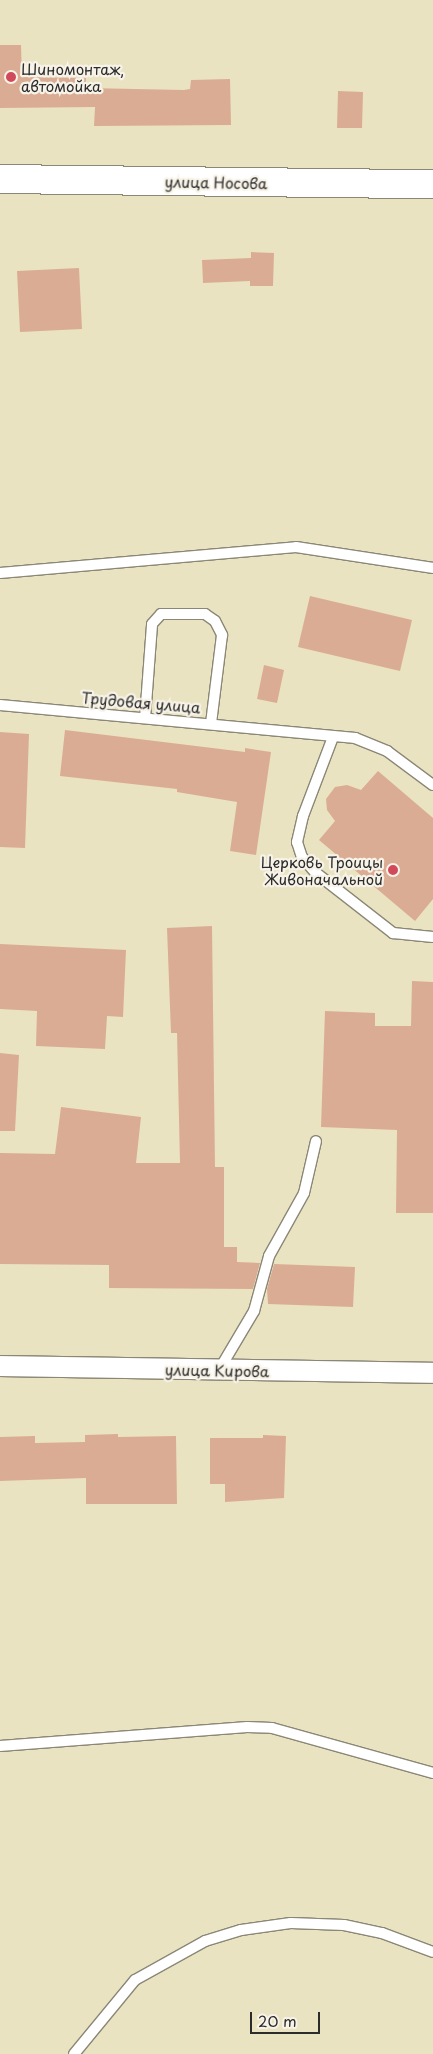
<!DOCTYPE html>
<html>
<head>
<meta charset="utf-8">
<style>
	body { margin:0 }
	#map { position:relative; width:433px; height:2054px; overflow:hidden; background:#e9e3c2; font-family:"Playpen Sans",sans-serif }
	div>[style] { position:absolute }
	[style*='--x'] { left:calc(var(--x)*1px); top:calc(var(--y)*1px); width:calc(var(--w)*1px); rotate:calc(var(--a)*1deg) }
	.building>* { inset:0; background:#dbac94 }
	.roads { filter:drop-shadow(1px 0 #8a8776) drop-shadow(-1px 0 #8a8776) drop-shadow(0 1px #8a8776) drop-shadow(0 -1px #8a8776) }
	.lane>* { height:10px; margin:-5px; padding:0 5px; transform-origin:5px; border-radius:5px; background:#fff }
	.street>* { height:20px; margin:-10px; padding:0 10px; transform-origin:10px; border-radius:10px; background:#fff }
	.secondary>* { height:28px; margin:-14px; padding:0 14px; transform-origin:14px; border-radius:14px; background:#fff }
	.dots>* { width:14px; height:14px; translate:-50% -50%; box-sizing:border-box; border:2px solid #f7f3e8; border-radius:50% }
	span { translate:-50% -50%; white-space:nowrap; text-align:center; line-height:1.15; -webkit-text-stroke:4.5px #f7f3e8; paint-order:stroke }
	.poi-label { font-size:15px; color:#2b2b2b }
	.left { translate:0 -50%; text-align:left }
	.right { translate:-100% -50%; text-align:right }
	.street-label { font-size:15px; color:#2b2b2b }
	.scale { position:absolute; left:250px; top:2012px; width:70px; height:22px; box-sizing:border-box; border:2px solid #2b2b2b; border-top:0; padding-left:6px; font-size:15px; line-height:18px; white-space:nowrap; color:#2b2b2b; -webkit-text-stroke:4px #f7f3e8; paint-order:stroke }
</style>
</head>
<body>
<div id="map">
	<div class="building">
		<div style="clip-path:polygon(0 45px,21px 45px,22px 77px,86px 78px,86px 88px,184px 90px,190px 89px,191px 80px,230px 79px,231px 125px,94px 126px,95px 107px,0 108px)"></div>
		<div style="clip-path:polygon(338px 91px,363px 92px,362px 128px,337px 128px)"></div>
		<div style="clip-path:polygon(251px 252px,274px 253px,273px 286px,250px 286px,250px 281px,203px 283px,202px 260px,251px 258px)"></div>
		<div style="clip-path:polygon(79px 268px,82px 329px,20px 332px,17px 271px)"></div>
		<div style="clip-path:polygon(310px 596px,412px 620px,400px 671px,298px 647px)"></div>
		<div style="clip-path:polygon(264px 665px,284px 670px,277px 703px,257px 699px)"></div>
		<div style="clip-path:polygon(65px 730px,245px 752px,245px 748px,271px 752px,256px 855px,230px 851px,237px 802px,177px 792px,177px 789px,60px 776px)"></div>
		<div style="clip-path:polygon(0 732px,29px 734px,25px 848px,0 847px)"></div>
		<div style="clip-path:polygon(378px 771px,433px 818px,433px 899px,415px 921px,319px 840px,335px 821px,327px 810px,326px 799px,335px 787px,347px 785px,361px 790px)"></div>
		<div style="clip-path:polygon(212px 926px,215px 1167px,224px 1167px,224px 1247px,237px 1247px,237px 1262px,260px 1263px,253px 1289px,109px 1288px,109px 1265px,0 1264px,0 1153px,55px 1154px,61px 1107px,141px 1117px,136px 1163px,180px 1163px,177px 1033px,171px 1033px,167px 928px)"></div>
		<div style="clip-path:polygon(0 944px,126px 950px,123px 1017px,107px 1016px,105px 1049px,36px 1046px,37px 1011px,0 1009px)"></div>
		<div style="clip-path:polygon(412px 981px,433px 982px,433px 1213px,396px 1213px,397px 1130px,321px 1127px,325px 1011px,375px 1013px,375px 1026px,411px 1026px)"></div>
		<div style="clip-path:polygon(0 1053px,19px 1055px,15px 1131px,0 1131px)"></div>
		<div style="clip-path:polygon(274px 1264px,355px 1267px,353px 1307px,268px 1304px,267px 1289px)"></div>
		<div style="clip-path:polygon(118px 1434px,118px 1437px,176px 1436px,177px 1504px,86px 1504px,86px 1478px,0 1481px,0 1437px,35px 1436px,35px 1443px,85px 1442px,85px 1435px)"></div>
		<div style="clip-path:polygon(263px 1435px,286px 1436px,284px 1498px,225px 1502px,225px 1484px,210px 1484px,210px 1438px,263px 1438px)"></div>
	</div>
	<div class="roads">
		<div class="lane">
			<div style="--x:0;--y:573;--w:297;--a:-5"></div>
			<div style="--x:296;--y:547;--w:139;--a:8.7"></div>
			<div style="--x:0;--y:705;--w:357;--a:5.3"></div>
			<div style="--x:355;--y:738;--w:35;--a:22"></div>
			<div style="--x:387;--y:751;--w:57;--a:36.5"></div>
			<div style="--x:145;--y:718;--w:94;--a:-85.7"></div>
			<div style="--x:152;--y:624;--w:13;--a:-48"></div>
			<div style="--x:161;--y:614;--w:44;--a:0"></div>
			<div style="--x:205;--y:614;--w:12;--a:35"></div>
			<div style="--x:215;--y:621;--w:16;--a:63"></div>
			<div style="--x:222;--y:635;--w:89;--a:97.1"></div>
			<div style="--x:333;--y:737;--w:85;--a:110.8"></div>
			<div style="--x:303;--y:816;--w:27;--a:103"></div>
			<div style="--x:297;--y:842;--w:16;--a:72"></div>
			<div style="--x:302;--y:857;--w:21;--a:49"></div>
			<div style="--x:316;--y:873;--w:98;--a:37.9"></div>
			<div style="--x:393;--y:933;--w:40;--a:5.7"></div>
			<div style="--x:219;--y:1370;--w:69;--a:-59.3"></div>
			<div style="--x:254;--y:1311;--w:57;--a:-74.7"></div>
			<div style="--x:269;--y:1256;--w:72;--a:-60.9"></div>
			<div style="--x:304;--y:1193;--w:53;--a:-77"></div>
			<div style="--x:0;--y:1746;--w:248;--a:-4.4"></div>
			<div style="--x:247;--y:1727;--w:25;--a:2"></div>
			<div style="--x:272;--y:1728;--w:167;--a:15.6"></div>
			<div style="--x:74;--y:2054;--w:96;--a:-50.5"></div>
			<div style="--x:135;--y:1980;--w:80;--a:-29.1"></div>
			<div style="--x:205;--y:1941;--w:38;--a:-17"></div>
			<div style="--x:241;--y:1930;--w:50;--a:-8"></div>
			<div style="--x:291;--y:1923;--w:53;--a:2.2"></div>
			<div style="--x:344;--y:1925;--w:39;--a:12"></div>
			<div style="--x:382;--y:1933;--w:54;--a:20.4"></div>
		</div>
		<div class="street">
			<div style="--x:0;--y:1366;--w:433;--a:0.9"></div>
		</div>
		<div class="secondary">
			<div style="--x:0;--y:179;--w:433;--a:0.7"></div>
		</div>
	</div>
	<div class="dots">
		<div style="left:11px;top:77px;background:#d1495b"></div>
		<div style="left:393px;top:870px;background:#d1495b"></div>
	</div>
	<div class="poi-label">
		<span class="left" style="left:21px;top:77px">Шиномонтаж,<br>автомойка</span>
		<span class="right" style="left:383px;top:870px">Церковь Троицы<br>Живоначальной</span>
	</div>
	<div class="street-label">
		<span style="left:216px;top:182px;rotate:1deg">улица Носова</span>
		<span style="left:141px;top:702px;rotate:5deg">Трудовая улица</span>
		<span style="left:217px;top:1370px;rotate:1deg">улица Кирова</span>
	</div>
	<div class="scale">20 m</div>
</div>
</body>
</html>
